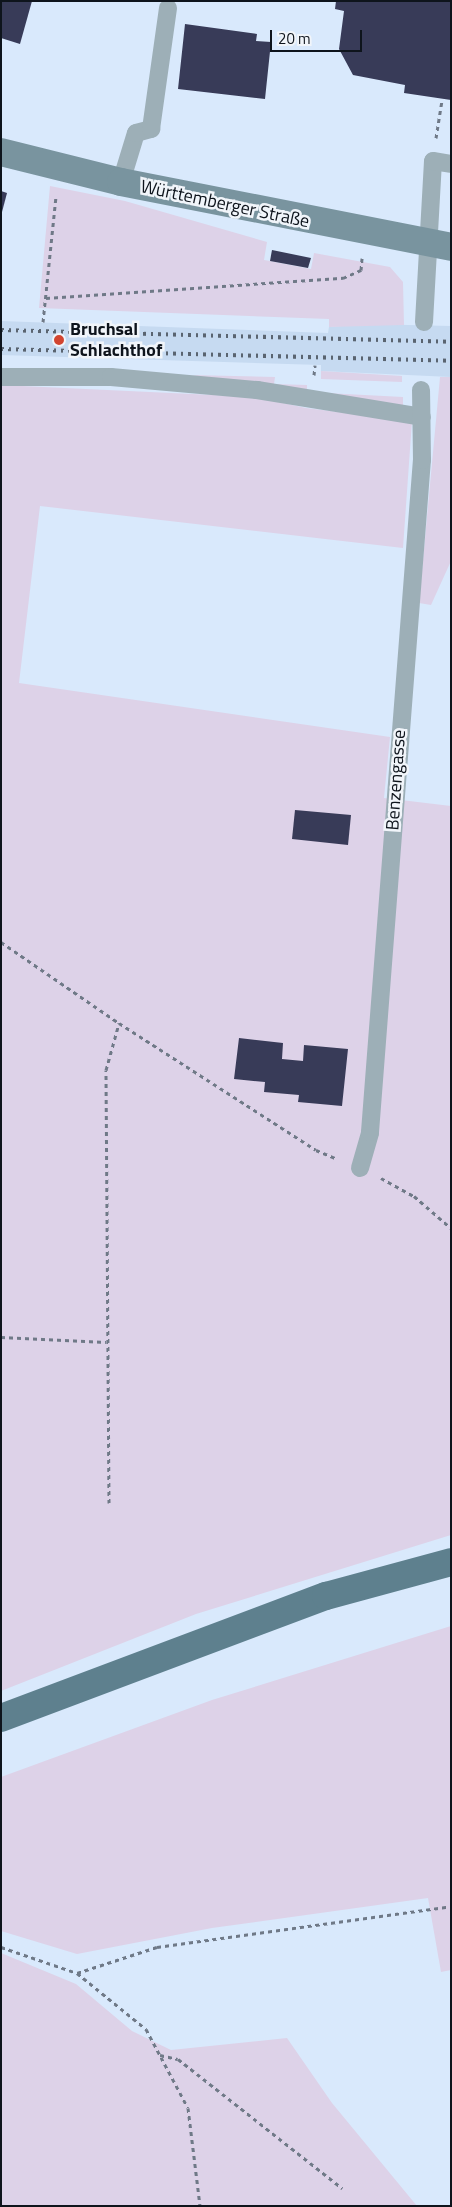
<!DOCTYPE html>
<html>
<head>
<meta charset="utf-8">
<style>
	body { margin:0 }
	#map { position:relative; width:452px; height:2207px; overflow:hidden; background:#d9e9fc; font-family:"Titillium Web",sans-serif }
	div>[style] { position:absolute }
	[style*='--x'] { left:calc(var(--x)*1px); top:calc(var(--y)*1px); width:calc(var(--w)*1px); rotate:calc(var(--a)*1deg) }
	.built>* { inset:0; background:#c6daf1 }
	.green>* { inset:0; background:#ddd2e8 }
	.building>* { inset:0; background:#383b58 }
	.path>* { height:3px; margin-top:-1.5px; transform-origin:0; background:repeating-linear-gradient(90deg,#6f7987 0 4px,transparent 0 8px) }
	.service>* { height:18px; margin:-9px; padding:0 9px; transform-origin:9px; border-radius:9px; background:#9dafb7 }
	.secondary>* { height:28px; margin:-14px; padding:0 14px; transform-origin:14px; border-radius:14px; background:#79949f }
	.primary>* { height:28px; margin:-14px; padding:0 14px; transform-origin:14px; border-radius:14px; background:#5e808e }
	.rail>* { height:4px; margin-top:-2px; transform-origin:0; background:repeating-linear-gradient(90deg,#5a6470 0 2.5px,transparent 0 7.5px) }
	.dots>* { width:14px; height:14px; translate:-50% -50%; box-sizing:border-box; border:2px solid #f1f5fa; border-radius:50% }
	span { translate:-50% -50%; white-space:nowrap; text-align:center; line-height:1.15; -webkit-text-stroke:5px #f1f5fa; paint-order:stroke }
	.street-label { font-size:18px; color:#0e141c }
	.poi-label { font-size:18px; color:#0e141c; font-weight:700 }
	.left { translate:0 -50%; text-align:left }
	.frame { position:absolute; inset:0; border:2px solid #0e141c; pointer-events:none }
	.scale { position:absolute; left:270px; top:30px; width:92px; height:22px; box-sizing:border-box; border:2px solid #0e141c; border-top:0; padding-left:6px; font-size:15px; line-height:18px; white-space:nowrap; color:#0e141c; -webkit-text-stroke:4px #f1f5fa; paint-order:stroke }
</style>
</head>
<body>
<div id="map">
	<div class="built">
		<div style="clip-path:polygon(1px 321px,328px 333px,329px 327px,365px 324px,451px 326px,451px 377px,321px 371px,321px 365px,1px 355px)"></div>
	</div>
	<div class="green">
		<div style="clip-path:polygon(50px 186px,125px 201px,267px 242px,264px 260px,270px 261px,311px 269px,314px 253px,390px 267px,403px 282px,404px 325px,329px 327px,329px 319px,39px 308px)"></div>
		<div style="clip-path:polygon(321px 371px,402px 376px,402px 382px,321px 379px)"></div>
		<div style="clip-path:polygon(191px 375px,275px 377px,274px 384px,307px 385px,307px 392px,403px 397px,403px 406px,309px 395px)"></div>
		<div style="clip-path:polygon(440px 377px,451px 377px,451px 561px,431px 605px,419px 603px)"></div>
		<div style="clip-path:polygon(1px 385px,256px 397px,306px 408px,412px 421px,403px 548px,40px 506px,19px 683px,390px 737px,384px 798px,451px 806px,451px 1535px,196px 1614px,1px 1691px)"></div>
		<div style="clip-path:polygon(451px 1626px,451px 1970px,441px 1972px,428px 1898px,212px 1928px,77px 1954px,1px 1931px,1px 1777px,212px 1700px)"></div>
		<div style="clip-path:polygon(1px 1953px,76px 1984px,132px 2031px,171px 2050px,287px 2038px,332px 2103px,417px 2206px,1px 2206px)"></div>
	</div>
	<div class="building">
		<div style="clip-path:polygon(1px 1px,32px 1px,20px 44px,1px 38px)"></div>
		<div style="clip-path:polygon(336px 1px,451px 1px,451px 100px,404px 93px,405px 85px,353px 75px,339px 49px,344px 11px,335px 9px)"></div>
		<div style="clip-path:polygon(185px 24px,257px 34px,256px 41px,271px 42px,265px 99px,178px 89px)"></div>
		<div style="clip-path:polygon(1px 191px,7px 193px,2px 212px,1px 211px)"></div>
		<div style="clip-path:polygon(272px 250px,311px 258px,308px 268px,270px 261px)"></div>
		<div style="clip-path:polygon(295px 810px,351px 815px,348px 845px,292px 839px)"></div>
		<div style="clip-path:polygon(239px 1038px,283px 1043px,282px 1059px,303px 1061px,304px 1045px,348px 1049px,342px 1106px,298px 1102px,299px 1095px,264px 1092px,265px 1082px,234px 1079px)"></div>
	</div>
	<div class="path">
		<div style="--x:436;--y:138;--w:39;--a:-81"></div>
		<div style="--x:46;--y:298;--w:298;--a:-3.9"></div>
		<div style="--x:343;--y:278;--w:20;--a:-24"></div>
		<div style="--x:361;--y:270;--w:12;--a:-85"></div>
		<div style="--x:43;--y:322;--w:126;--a:-84.1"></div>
		<div style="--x:314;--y:375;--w:10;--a:-84"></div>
		<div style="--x:1;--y:942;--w:143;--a:34.5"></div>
		<div style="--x:119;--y:1023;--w:234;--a:32.8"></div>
		<div style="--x:316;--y:1150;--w:23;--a:23"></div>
		<div style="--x:381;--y:1178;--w:38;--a:29"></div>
		<div style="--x:414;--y:1196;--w:49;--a:40.9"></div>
		<div style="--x:1;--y:1337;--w:105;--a:2.7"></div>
		<div style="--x:109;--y:1503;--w:433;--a:-90.4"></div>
		<div style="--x:106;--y:1070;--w:49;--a:-74.5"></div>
		<div style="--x:1;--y:1947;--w:80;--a:18.9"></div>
		<div style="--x:77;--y:1973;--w:84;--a:-18"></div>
		<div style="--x:157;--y:1947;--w:297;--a:-7.9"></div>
		<div style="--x:77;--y:1973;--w:89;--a:39.1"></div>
		<div style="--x:146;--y:2029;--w:89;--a:62"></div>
		<div style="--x:188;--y:2108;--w:99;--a:83"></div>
		<div style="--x:160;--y:2055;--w:18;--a:13"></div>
		<div style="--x:178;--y:2059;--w:209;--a:38.2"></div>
	</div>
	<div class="service">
		<div style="--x:121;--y:182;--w:51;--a:-73"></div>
		<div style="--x:136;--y:133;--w:16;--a:-15"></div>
		<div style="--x:151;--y:129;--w:122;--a:-82"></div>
		<div style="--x:424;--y:322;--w:161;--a:-86.8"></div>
		<div style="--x:433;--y:161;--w:18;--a:9"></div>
		<div style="--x:1;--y:377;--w:110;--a:0"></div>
		<div style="--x:111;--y:377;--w:147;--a:5.1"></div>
		<div style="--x:257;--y:390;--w:167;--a:9.3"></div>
		<div style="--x:360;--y:1168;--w:37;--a:-74"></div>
		<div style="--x:370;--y:1132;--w:674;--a:-85.58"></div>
		<div style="--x:422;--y:460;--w:70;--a:-90.8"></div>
	</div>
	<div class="secondary">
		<div style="--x:1;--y:152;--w:124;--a:14"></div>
		<div style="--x:121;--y:182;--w:336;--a:11.1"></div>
	</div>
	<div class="primary">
		<div style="--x:1;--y:1718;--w:347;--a:-20.6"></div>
		<div style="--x:326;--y:1596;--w:130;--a:-15.2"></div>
	</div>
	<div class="rail">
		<div style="--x:1;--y:330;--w:450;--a:1.5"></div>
		<div style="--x:1;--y:349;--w:450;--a:1.5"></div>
	</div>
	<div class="dots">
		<div style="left:59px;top:340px;background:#d24531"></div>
	</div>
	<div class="street-label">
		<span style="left:225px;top:204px;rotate:12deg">Württemberger Straße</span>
		<span style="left:396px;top:780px;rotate:-86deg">Benzengasse</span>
	</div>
	<div class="poi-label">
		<span class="left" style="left:70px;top:340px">Bruchsal<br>Schlachthof</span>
	</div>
	<div class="frame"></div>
	<div class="scale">20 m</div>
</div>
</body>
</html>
